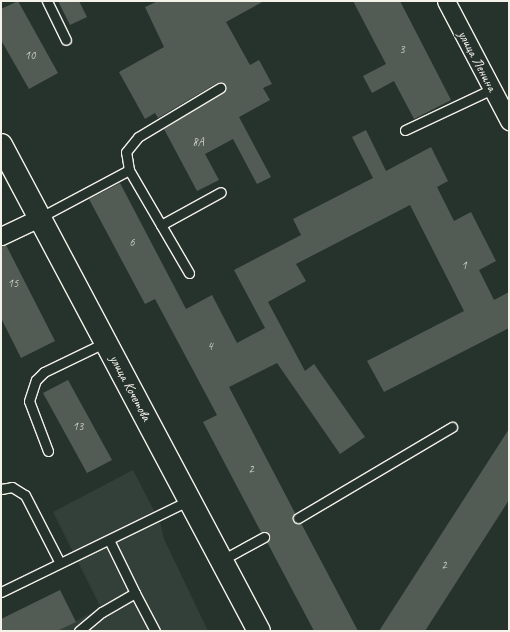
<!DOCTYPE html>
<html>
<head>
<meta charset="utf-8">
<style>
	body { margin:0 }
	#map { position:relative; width:510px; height:632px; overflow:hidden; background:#26332d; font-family:Caveat,sans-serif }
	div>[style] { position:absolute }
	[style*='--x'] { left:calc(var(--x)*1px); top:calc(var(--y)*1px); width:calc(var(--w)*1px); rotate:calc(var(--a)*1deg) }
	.built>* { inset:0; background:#333f39 }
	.building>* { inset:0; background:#525c55 }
	.roads { filter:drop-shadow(1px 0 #f4f1e8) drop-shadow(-1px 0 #f4f1e8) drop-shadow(0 1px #f4f1e8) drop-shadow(0 -1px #f4f1e8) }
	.service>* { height:9px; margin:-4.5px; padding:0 4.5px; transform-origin:4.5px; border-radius:4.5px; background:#26332d }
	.minor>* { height:17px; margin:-8.5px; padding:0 8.5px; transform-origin:8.5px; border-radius:8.5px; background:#26332d }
	.secondary>* { height:22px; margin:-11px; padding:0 11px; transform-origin:11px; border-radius:11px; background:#26332d }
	span { translate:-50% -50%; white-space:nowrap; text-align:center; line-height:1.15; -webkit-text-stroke:3.5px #26332d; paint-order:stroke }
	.number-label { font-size:12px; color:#ccccc3 }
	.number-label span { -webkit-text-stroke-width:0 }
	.street-label { font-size:14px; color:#f4f1e8 }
	.frame { position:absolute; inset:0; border:2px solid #f4f1e8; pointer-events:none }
</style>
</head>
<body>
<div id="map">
	<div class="built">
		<div style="clip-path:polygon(133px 470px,160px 522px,164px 539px,208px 631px,57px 631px,101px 608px,53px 512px)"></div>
	</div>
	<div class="building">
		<div style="clip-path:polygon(18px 1px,58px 73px,29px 89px,1px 40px,1px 9px)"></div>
		<div style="clip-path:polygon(58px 1px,79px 1px,87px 17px,70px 25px)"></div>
		<div style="clip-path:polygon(158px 1px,264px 1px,226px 22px,250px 65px,259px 60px,272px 84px,263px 88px,270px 100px,239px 117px,271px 177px,257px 184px,233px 139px,205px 154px,219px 180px,197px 191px,164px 129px,223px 93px,226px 88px,223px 83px,217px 83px,158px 118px,155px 113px,145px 119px,119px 72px,164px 47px,145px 7px)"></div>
		<div style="clip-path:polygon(353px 1px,400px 1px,451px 100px,414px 119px,394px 81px,372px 93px,363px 76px,386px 64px)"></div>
		<div style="clip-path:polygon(366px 130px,386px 171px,431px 147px,448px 181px,437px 187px,454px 221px,471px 212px,496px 261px,479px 270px,494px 300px,509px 292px,509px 328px,384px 392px,367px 361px,464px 311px,410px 205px,296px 264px,306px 281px,268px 302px,305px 371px,314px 364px,365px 437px,340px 454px,277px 363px,229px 387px,295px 513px,293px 521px,301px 523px,358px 631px,314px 631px,267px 542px,269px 534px,261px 532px,203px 422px,217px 415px,155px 299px,145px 304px,89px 199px,120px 183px,186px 309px,212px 295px,237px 343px,265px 328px,234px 270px,301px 235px,293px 219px,373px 178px,352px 137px)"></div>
		<div style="clip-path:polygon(6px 245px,55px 341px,21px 358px,1px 318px,1px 246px)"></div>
		<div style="clip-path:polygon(68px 380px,112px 460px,87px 473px,43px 393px)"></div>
		<div style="clip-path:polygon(509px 429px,509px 500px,425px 631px,379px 631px)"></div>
		<div style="clip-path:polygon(60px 590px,76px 622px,57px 631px,1px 631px,1px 619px)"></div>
	</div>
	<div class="roads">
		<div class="service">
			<div style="--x:47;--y:1;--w:43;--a:64"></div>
			<div style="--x:405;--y:130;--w:96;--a:-25.2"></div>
			<div style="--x:39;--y:218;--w:102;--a:-28.1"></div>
			<div style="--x:161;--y:225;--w:68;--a:-28.8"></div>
			<div style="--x:189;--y:273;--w:119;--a:-120.2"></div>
			<div style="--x:129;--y:170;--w:18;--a:-99"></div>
			<div style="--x:126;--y:152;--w:19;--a:-51"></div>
			<div style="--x:138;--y:137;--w:96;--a:-30.9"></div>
			<div style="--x:48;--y:451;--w:53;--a:-110.8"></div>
			<div style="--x:29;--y:401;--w:22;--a:-72"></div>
			<div style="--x:36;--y:380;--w:11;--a:-45"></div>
			<div style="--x:44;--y:372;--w:69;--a:-25.8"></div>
			<div style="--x:1;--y:489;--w:11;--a:-10"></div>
			<div style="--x:12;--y:487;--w:15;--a:32"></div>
			<div style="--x:25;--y:495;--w:76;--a:62.8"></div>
			<div style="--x:298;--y:518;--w:179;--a:-30.6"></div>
			<div style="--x:222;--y:560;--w:48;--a:-28.7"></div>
			<div style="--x:1;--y:592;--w:210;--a:-26"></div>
			<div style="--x:135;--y:593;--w:43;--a:62.2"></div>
			<div style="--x:79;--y:631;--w:30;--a:-40"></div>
			<div style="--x:102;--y:612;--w:38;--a:-30"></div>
			<div style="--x:135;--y:593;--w:59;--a:-116.1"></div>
		</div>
		<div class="minor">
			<div style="--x:446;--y:1;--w:136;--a:62.3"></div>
			<div style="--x:1;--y:236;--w:42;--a:-25.3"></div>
		</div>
		<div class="secondary">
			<div style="--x:1;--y:145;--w:550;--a:62.04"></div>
		</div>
	</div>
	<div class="number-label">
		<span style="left:402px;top:50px">3</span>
		<span style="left:30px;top:56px">10</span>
		<span style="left:198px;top:143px">8А</span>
		<span style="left:132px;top:243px">6</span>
		<span style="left:464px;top:266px">1</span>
		<span style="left:13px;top:284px">15</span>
		<span style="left:210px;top:347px">4</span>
		<span style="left:78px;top:427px">13</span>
		<span style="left:251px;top:470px">2</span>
		<span style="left:444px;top:566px">2</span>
	</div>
	<div class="street-label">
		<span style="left:477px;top:61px;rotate:62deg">улица Ленина</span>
		<span style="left:130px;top:388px;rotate:62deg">улица Кочетова</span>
	</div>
	<div class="frame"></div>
</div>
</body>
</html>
